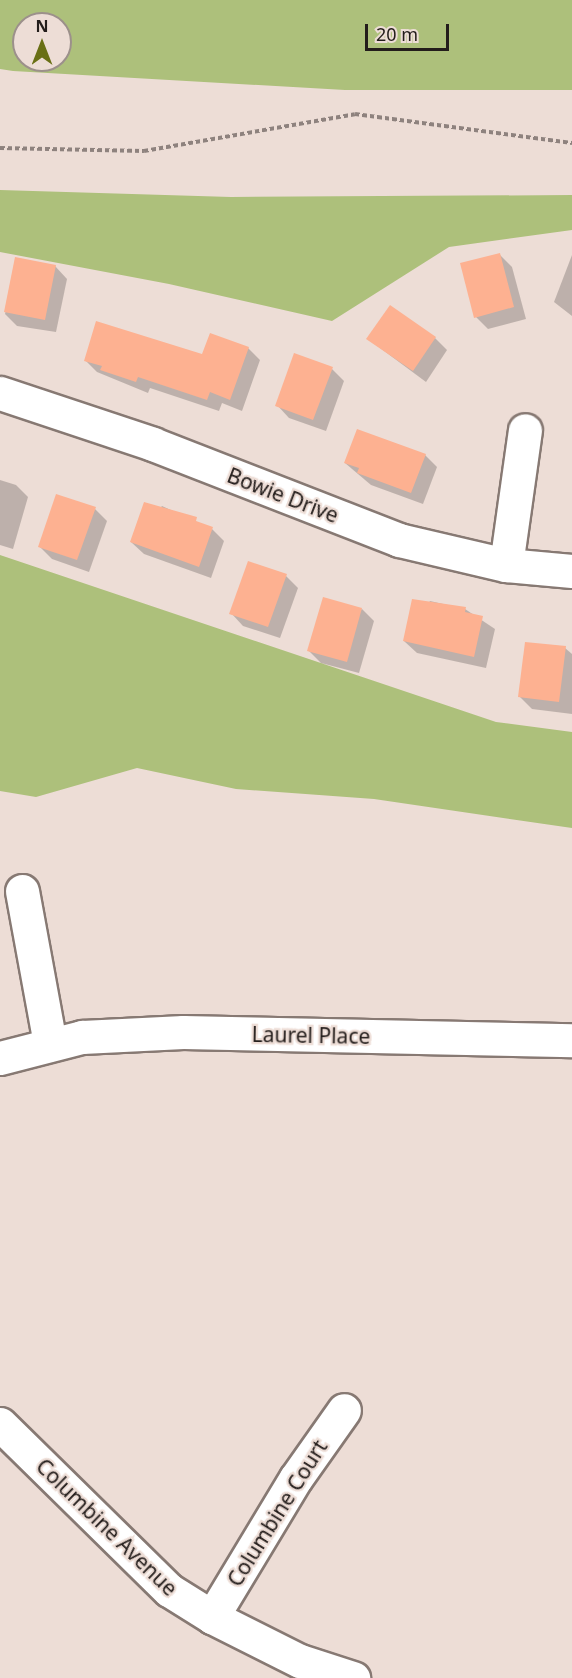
<!DOCTYPE html>
<html>
<head>
<meta charset="utf-8">
<style>
	body { margin:0 }
	#map { position:relative; width:572px; height:1678px; overflow:hidden; background:#edddd6; font-family:"Noto Sans",sans-serif }
	div>[style] { position:absolute }
	[style*='--x'] { left:calc(var(--x)*1px); top:calc(var(--y)*1px); width:calc(var(--w)*1px); rotate:calc(var(--a)*1deg) }
	.green>* { inset:0; background:#adc07b }
	.shadow>* { inset:0; background:#0003 }
	.building>* { inset:0; background:#fdb191 }
	.path>* { height:4px; margin-top:-2px; transform-origin:0; background:repeating-linear-gradient(90deg,#8e827e 0 4.5px,transparent 0 7.5px) }
	.roads { filter:drop-shadow(2px 0 #877973) drop-shadow(-2px 0 #877973) drop-shadow(0 2px #877973) drop-shadow(0 -2px #877973) }
	.minor>* { height:33px; margin:-16.5px; padding:0 16.5px; transform-origin:16.5px; border-radius:16.5px; background:#fff }
	span { translate:-50% -50%; white-space:nowrap; text-align:center; line-height:1.15; -webkit-text-stroke:4.5px #edddd6; paint-order:stroke }
	.street-label { font-size:21px; color:#231d1b }
	.north { position:absolute; left:12px; top:12px; width:60px; height:60px; box-sizing:border-box; background:#edddd6; border:2px solid #9c908b; border-radius:50%; rotate:0deg; font-size:16px; font-weight:700; line-height:24px; text-align:center; color:#231d1b }
	.north::after { content:''; display:block; margin:auto; width:21px; height:27px; background:#696f15; clip-path:polygon(50% 0,100% 100%,50% 72%,0 100%) }
	.scale { position:absolute; left:365px; top:24px; width:84px; height:27px; box-sizing:border-box; border:3px solid #231d1b; border-top:0; padding-left:8px; font-size:18px; line-height:21px; white-space:nowrap; color:#231d1b; -webkit-text-stroke:4px #edddd6; paint-order:stroke }
</style>
</head>
<body>
<div id="map">
	<div class="green">
		<div style="clip-path:polygon(evenodd,0 0,572px 0,572px 90px,345px 90px,13px 71px,0 69px,0 0,24px 24px,60px 24px,60px 60px,24px 60px,24px 24px)"></div>
		<div style="clip-path:polygon(0 190px,231px 197px,572px 195px,572px 230px,449px 247px,332px 321px,169px 284px,0 252px)"></div>
		<div style="clip-path:polygon(0 555px,496px 722px,572px 732px,572px 828px,374px 799px,236px 789px,137px 768px,36px 797px,0 791px)"></div>
	</div>
	<div class="shadow">
		<div style="clip-path:polygon(500px 255px,512px 267px,526px 319px,488px 329px,476px 317px)"></div>
		<div style="clip-path:polygon(572px 255px,572px 316px,554px 302px)"></div>
		<div style="clip-path:polygon(17px 259px,55px 266px,67px 279px,56px 332px,17px 326px,5px 314px)"></div>
		<div style="clip-path:polygon(435px 338px,447px 350px,426px 382px,368px 339px)"></div>
		<div style="clip-path:polygon(248px 348px,260px 360px,242px 411px,222px 403px,219px 411px,150px 388px,148px 393px,97px 372px,85px 360px,203px 356px)"></div>
		<div style="clip-path:polygon(332px 369px,344px 381px,326px 431px,289px 418px,277px 405px)"></div>
		<div style="clip-path:polygon(425px 455px,437px 467px,423px 504px,371px 485px,345px 463px)"></div>
		<div style="clip-path:polygon(0 480px,16px 485px,28px 497px,13px 549px,0 545px)"></div>
		<div style="clip-path:polygon(162px 506px,212px 529px,224px 541px,211px 578px,144px 554px,131px 542px)"></div>
		<div style="clip-path:polygon(95px 509px,107px 521px,89px 572px,52px 559px,40px 547px)"></div>
		<div style="clip-path:polygon(286px 576px,298px 588px,280px 638px,243px 626px,231px 613px)"></div>
		<div style="clip-path:polygon(430px 601px,465px 609px,495px 629px,486px 668px,417px 653px,404px 641px)"></div>
		<div style="clip-path:polygon(362px 609px,374px 621px,359px 673px,321px 663px,309px 651px)"></div>
		<div style="clip-path:polygon(565px 648px,572px 654px,572px 714px,532px 709px,520px 697px)"></div>
	</div>
	<div class="building">
		<div style="clip-path:polygon(500px 253px,514px 307px,474px 318px,460px 263px)"></div>
		<div style="clip-path:polygon(15px 257px,56px 265px,45px 320px,4px 312px)"></div>
		<div style="clip-path:polygon(390px 305px,436px 337px,413px 371px,366px 339px)"></div>
		<div style="clip-path:polygon(96px 321px,202px 354px,210px 333px,249px 347px,230px 400px,210px 392px,207px 400px,138px 377px,136px 382px,100px 370px,102px 366px,84px 361px)"></div>
		<div style="clip-path:polygon(294px 353px,333px 367px,313px 420px,275px 406px)"></div>
		<div style="clip-path:polygon(357px 429px,426px 454px,411px 493px,357px 473px,359px 468px,344px 463px)"></div>
		<div style="clip-path:polygon(56px 494px,96px 507px,77px 560px,38px 547px)"></div>
		<div style="clip-path:polygon(144px 502px,197px 517px,196px 521px,213px 527px,199px 567px,130px 542px)"></div>
		<div style="clip-path:polygon(248px 561px,287px 574px,268px 627px,229px 614px)"></div>
		<div style="clip-path:polygon(323px 597px,362px 608px,347px 662px,307px 651px)"></div>
		<div style="clip-path:polygon(412px 599px,466px 607px,465px 612px,483px 616px,474px 657px,403px 641px)"></div>
		<div style="clip-path:polygon(525px 642px,566px 646px,559px 702px,518px 697px)"></div>
	</div>
	<div class="path">
		<div style="--x:0;--y:148;--w:144;--a:1.2"></div>
		<div style="--x:144;--y:151;--w:214;--a:-9.9"></div>
		<div style="--x:355;--y:114;--w:219;--a:7.6"></div>
	</div>
	<div class="roads">
		<div class="minor">
			<div style="--x:0;--y:393;--w:161;--a:18.4"></div>
			<div style="--x:153;--y:444;--w:264;--a:21.3"></div>
			<div style="--x:399;--y:540;--w:110;--a:13.2"></div>
			<div style="--x:506;--y:565;--w:66;--a:5.2"></div>
			<div style="--x:506;--y:565;--w:136;--a:-82"></div>
			<div style="--x:22;--y:891;--w:156;--a:79.6"></div>
			<div style="--x:0;--y:1058;--w:85;--a:-14.4"></div>
			<div style="--x:82;--y:1037;--w:101;--a:-2.8"></div>
			<div style="--x:183;--y:1032;--w:389;--a:1.2"></div>
			<div style="--x:0;--y:1424;--w:237;--a:44.5"></div>
			<div style="--x:169;--y:1590;--w:51;--a:32.1"></div>
			<div style="--x:212;--y:1617;--w:98;--a:26.6"></div>
			<div style="--x:300;--y:1661;--w:56;--a:17.8"></div>
			<div style="--x:212;--y:1617;--w:162;--a:-58.9"></div>
			<div style="--x:296;--y:1478;--w:83;--a:-54.8"></div>
		</div>
	</div>
	<div class="street-label">
		<span style="left:283px;top:495px;rotate:21deg">Bowie Drive</span>
		<span style="left:311px;top:1035px;rotate:1deg">Laurel Place</span>
		<span style="left:277px;top:1513px;rotate:-58deg">Columbine Court</span>
		<span style="left:107px;top:1527px;rotate:44deg">Columbine Avenue</span>
	</div>
	<div class="north">N</div>
	<div class="scale">20 m</div>
</div>
</body>
</html>
